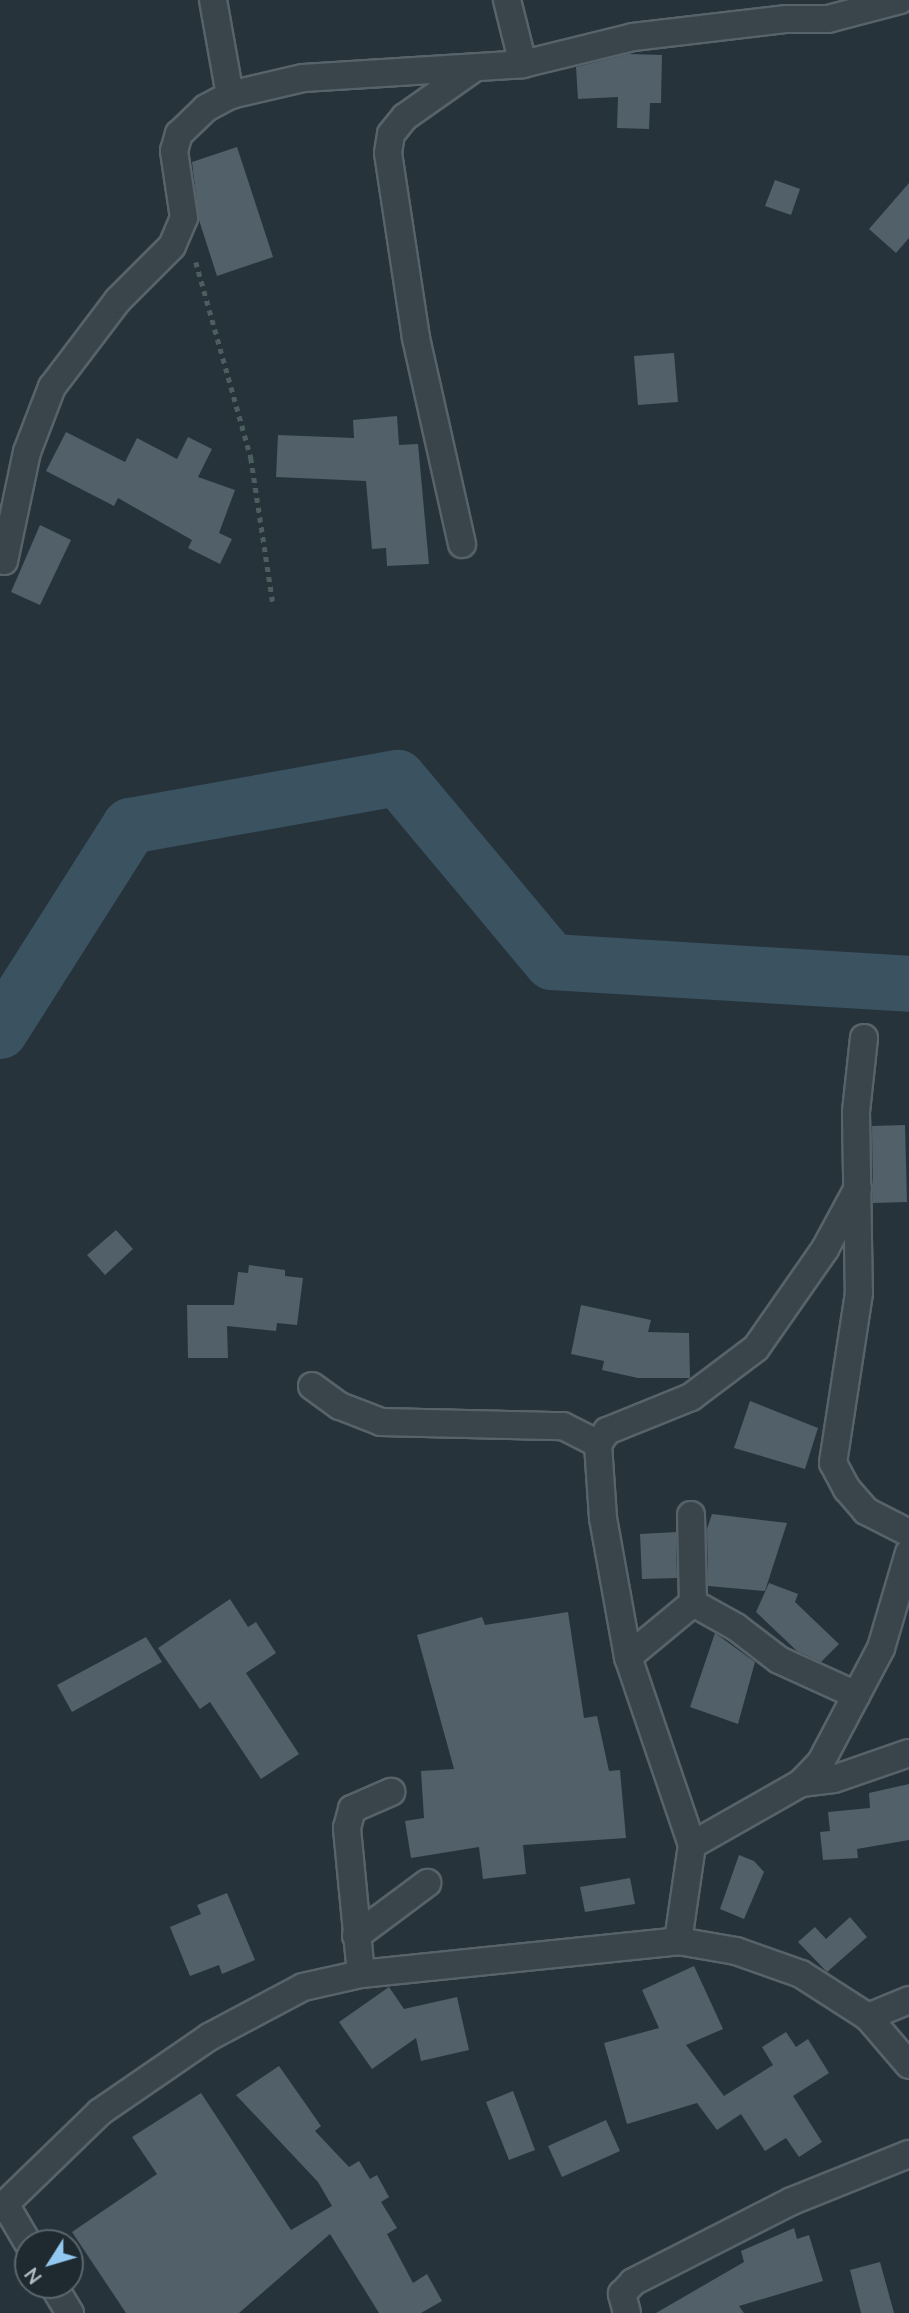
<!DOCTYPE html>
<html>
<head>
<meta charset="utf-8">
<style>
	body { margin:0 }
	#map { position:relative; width:909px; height:2313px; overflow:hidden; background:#26333b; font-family:"Nunito Sans",sans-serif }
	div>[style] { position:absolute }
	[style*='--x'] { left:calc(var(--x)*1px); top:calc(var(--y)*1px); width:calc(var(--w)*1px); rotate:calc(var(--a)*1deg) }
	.river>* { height:56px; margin:-28px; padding:0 28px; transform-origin:28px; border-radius:28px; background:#3b5261 }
	.building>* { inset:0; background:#516069 }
	.path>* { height:4.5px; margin-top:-2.25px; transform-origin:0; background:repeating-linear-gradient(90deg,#4c5f5e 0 5px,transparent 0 10px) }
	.roads { filter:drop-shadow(2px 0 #576269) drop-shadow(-2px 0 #576269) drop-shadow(0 2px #576269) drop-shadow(0 -2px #576269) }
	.street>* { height:26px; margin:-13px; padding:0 13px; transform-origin:13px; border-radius:13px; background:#39444b }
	span { translate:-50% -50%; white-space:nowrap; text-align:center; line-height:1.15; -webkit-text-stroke:5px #1e2930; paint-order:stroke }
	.north { position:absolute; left:14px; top:2229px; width:70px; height:70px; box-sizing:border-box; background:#1e2930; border:2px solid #5a656c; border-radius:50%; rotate:233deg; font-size:19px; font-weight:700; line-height:28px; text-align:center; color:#b5bfc7 }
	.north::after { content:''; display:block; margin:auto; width:24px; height:32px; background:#92c8ef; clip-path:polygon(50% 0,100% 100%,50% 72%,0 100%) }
</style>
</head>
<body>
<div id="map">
	<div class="river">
		<div style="--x:0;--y:1031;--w:243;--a:-57.6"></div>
		<div style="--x:130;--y:826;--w:272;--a:-10.2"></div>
		<div style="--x:398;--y:778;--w:240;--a:50.1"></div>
		<div style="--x:552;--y:962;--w:358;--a:3.5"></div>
	</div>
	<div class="building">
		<div style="clip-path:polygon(628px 54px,662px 55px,661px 103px,650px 103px,649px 129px,617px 128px,618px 97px,578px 99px,576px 67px)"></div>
		<div style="clip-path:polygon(237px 147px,273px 257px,217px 276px,199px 220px,192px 162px)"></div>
		<div style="clip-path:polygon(775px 180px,800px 189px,791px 215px,765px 206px)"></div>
		<div style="clip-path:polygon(909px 183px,909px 238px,896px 253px,869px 229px)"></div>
		<div style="clip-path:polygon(674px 353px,678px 402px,638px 405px,634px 356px)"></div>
		<div style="clip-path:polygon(397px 416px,399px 445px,418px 444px,429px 564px,387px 566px,386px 548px,372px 549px,366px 481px,276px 477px,278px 435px,354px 438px,353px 420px)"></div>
		<div style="clip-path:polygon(66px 432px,125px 462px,137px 438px,177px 459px,188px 437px,212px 449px,198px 477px,235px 490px,219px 533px,232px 539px,220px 564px,188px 548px,192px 540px,118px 498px,114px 506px,46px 471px)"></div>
		<div style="clip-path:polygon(40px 525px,71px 540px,40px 605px,11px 592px)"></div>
		<div style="clip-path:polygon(905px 1125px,907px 1202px,873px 1203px,872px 1126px)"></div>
		<div style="clip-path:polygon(116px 1230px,133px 1249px,105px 1275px,87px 1255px)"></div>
		<div style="clip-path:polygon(249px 1265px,285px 1270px,285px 1276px,303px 1278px,297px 1325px,277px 1323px,276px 1331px,227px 1326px,228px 1358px,188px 1358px,187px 1305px,234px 1305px,238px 1272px,248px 1273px)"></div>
		<div style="clip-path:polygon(581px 1305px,651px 1320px,648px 1332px,689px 1333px,690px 1378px,638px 1378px,602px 1370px,604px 1361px,571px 1354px)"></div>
		<div style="clip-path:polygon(750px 1401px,818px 1428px,805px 1469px,734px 1448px)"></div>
		<div style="clip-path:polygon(712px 1514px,787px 1523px,765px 1591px,708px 1586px,707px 1529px)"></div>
		<div style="clip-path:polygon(676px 1532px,677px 1578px,642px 1579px,640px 1534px)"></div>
		<div style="clip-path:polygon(769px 1583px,798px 1594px,795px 1602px,839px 1644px,821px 1662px,797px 1651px,756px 1612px)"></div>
		<div style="clip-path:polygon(230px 1599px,248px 1627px,256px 1622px,276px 1653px,246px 1673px,299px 1754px,261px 1779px,210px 1702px,200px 1709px,158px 1648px)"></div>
		<div style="clip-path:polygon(568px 1612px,584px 1718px,597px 1716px,609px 1771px,620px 1770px,626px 1838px,523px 1845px,526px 1874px,483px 1879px,479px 1847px,411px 1858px,405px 1821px,424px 1818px,421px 1771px,454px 1769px,417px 1635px,482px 1617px,485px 1625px)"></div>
		<div style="clip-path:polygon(715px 1633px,755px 1662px,738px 1724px,690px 1707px)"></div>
		<div style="clip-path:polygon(146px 1637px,162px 1662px,72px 1712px,57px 1685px)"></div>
		<div style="clip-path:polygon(909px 1784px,909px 1840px,857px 1849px,858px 1858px,823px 1860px,820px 1832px,830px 1831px,828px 1812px,870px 1808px,869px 1793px)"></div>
		<div style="clip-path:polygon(739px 1855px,754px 1861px,764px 1872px,744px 1919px,720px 1909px)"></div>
		<div style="clip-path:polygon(630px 1878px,635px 1904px,585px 1912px,580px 1887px)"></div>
		<div style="clip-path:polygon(227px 1893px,255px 1960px,222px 1974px,219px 1965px,190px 1976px,170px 1927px,201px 1914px,197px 1905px)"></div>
		<div style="clip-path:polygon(850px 1917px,867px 1937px,827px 1972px,798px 1942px,815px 1927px,826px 1939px)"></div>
		<div style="clip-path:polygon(694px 1966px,723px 2029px,686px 2045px,724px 2096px,773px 2065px,762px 2047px,786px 2032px,796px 2047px,808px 2039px,829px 2073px,793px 2096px,822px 2142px,799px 2157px,786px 2138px,765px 2151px,741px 2114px,717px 2130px,697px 2103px,627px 2124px,604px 2043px,659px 2028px,642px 1990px)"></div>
		<div style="clip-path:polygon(389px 1987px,404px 2009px,457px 1997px,469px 2050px,421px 2061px,416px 2038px,372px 2069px,339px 2022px)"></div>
		<div style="clip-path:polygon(279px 2066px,321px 2126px,315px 2131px,349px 2167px,359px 2161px,370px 2179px,377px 2175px,389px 2197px,381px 2202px,397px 2228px,387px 2234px,413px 2283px,427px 2274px,442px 2301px,421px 2313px,379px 2313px,330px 2234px,239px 2313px,126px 2313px,72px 2232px,157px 2174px,132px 2137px,201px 2093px,291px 2230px,332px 2206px,318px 2182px,236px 2095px)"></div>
		<div style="clip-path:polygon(513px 2091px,535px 2150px,509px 2160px,486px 2102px)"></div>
		<div style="clip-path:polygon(606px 2120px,620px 2151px,562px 2177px,548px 2146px)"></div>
		<div style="clip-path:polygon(794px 2228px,797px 2239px,809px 2235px,823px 2281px,739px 2306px,744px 2313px,656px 2313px,744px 2262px,741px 2251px)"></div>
		<div style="clip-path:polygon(880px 2262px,894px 2313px,861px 2313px,850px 2270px)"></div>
	</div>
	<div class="path">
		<div style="--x:196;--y:262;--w:204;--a:74.3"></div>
		<div style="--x:251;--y:458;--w:148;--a:81.4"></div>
	</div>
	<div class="roads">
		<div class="street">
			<div style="--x:213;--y:0;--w:97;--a:79.9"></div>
			<div style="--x:507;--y:0;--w:66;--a:76"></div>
			<div style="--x:462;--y:544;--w:211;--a:-102.6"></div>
			<div style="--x:416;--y:338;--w:187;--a:-98.6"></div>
			<div style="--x:388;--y:153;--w:19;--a:-81"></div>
			<div style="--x:391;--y:134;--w:22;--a:-51"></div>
			<div style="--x:405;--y:117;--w:83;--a:-35.2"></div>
			<div style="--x:4;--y:561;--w:111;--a:-78.1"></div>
			<div style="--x:27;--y:452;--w:70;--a:-69"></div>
			<div style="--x:52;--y:387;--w:109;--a:-52.8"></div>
			<div style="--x:118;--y:300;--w:76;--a:-45"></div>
			<div style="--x:172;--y:246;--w:30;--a:-67"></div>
			<div style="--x:184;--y:218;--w:68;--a:-98.5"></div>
			<div style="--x:174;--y:151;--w:18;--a:-74"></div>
			<div style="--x:179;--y:134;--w:37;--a:-44"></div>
			<div style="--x:206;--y:108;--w:27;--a:-28"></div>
			<div style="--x:230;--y:95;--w:75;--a:-13.1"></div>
			<div style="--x:303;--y:78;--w:220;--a:-3.6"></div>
			<div style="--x:523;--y:64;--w:113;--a:-13.8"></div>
			<div style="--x:633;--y:37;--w:155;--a:-6.7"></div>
			<div style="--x:787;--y:19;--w:41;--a:0"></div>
			<div style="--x:828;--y:19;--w:74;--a:-14.8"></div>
			<div style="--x:864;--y:1038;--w:74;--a:96.2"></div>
			<div style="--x:856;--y:1112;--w:181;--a:89.1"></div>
			<div style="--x:859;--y:1293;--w:172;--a:98.7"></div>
			<div style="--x:833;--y:1463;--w:30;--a:62"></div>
			<div style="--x:847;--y:1489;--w:29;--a:49"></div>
			<div style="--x:866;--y:1511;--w:48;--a:27.1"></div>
			<div style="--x:312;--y:1386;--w:34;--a:36"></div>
			<div style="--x:340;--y:1406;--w:44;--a:21.3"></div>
			<div style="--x:381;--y:1422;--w:182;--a:1.3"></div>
			<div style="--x:563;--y:1426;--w:39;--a:27"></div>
			<div style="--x:693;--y:1603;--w:49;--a:29.2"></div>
			<div style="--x:736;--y:1627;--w:54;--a:37.5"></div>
			<div style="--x:779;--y:1660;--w:85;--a:24.4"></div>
			<div style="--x:628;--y:1657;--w:85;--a:-39.7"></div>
			<div style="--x:693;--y:1603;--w:88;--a:-91.3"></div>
			<div style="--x:801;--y:1783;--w:33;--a:-7"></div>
			<div style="--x:834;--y:1779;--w:79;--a:-19.1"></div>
			<div style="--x:692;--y:1845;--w:125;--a:-29.6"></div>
			<div style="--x:801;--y:1783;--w:29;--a:-46"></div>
			<div style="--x:821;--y:1762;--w:129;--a:-62.2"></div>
			<div style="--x:881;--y:1648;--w:99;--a:-73.6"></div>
			<div style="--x:356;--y:1936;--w:89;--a:-36.7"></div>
			<div style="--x:678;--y:1941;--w:97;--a:-81.7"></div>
			<div style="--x:692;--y:1845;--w:199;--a:-108.8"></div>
			<div style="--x:628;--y:1657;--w:141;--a:-100.2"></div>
			<div style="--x:603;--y:1518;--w:74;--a:-93.9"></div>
			<div style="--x:598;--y:1444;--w:16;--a:-55"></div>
			<div style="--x:607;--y:1431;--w:91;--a:-22"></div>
			<div style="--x:691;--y:1397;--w:81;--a:-37"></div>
			<div style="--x:756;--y:1348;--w:121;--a:-55.1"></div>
			<div style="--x:825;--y:1249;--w:69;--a:-61.6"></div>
			<div style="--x:361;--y:1974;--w:147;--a:-95.5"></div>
			<div style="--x:347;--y:1828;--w:20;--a:-75"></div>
			<div style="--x:352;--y:1809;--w:43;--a:-23.6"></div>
			<div style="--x:868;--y:2017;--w:44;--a:-22.5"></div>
			<div style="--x:5;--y:2204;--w:45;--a:59.5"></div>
			<div style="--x:0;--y:2209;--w:139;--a:-44.1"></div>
			<div style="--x:100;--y:2112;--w:132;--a:-34.5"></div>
			<div style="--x:209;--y:2037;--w:106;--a:-28"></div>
			<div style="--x:303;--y:1987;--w:59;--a:-12.6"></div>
			<div style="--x:361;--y:1974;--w:319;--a:-5.9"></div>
			<div style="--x:678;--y:1941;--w:59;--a:9.8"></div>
			<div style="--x:736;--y:1951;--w:69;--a:19.5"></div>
			<div style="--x:801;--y:1974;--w:80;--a:32.7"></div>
			<div style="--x:868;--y:2017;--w:63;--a:49.5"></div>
			<div style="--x:53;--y:2285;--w:33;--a:59"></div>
			<div style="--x:627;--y:2313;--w:20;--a:-105"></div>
			<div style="--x:622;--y:2294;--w:16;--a:-47"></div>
			<div style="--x:633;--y:2282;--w:178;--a:-27"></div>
			<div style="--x:792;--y:2201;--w:126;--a:-21.9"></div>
		</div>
	</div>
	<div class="north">N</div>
</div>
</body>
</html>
